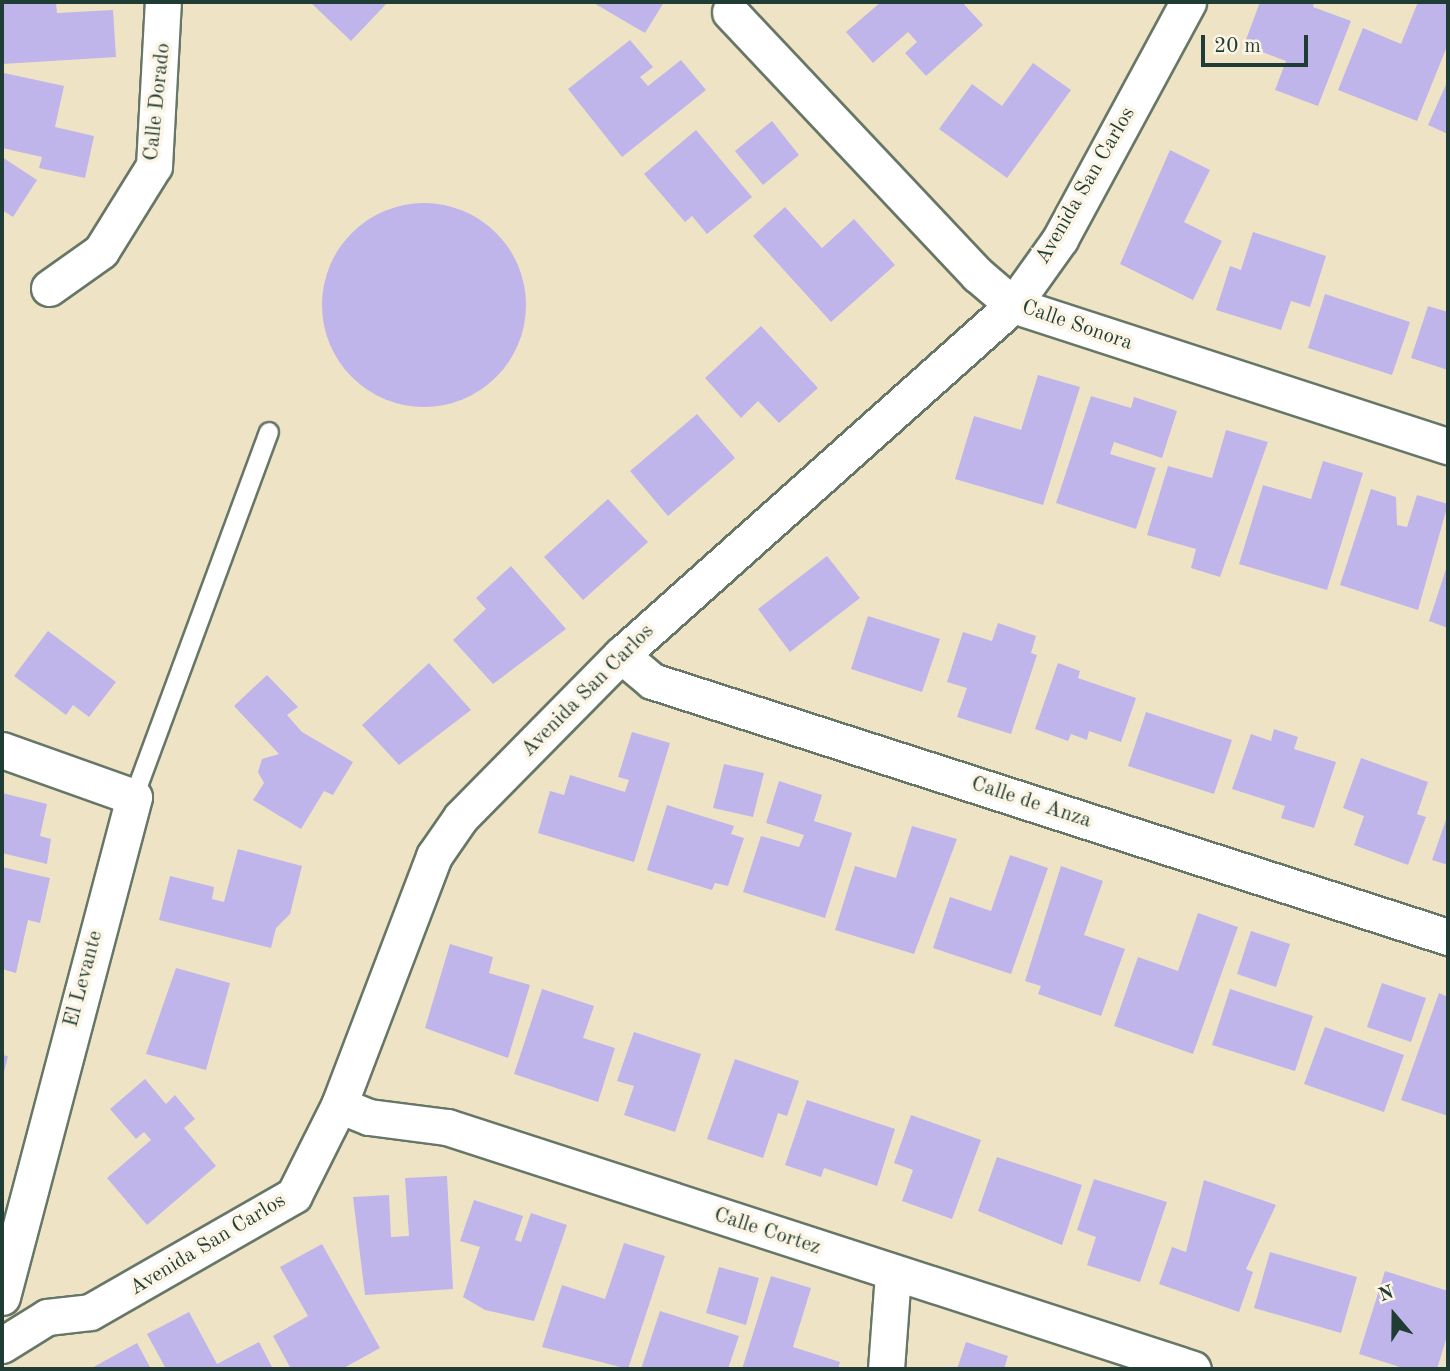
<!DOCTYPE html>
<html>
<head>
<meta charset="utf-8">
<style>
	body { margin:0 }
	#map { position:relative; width:1450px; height:1371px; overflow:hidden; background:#eee4c5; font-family:"Old Standard TT",serif }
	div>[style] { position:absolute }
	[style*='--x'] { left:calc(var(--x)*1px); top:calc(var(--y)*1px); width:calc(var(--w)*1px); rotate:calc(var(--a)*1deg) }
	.building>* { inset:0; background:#bfb5eb }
	.round { border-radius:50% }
	.roads { filter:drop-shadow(2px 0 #677767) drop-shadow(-2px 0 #677767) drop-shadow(0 2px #677767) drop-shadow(0 -2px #677767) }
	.service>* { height:18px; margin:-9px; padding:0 9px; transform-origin:9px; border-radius:9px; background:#fff }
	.minor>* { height:35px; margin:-17.5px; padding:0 17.5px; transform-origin:17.5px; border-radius:17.5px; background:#fff }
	span { translate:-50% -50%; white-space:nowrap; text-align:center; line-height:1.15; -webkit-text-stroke:7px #fcf5e5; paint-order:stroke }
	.street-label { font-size:21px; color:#1f3d34 }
	.frame { position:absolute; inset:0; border:4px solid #1f3d34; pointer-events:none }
	.north { position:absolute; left:1359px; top:1280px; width:70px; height:70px; -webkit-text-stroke:5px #fcf5e5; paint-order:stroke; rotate:340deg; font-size:19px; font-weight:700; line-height:28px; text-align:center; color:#1f3d34 }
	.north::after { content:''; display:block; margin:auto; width:24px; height:32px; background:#1f3d34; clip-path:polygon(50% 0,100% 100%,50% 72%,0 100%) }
	.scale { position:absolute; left:1201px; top:35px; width:107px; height:32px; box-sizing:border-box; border:4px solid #1f3d34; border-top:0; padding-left:9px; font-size:21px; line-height:24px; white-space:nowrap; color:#1f3d34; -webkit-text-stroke:5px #fcf5e5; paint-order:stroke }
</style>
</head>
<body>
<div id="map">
	<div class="building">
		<div style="clip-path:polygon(2px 2px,56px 2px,57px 13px,113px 10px,116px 57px,2px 64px)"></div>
		<div style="clip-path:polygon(310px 2px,388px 2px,351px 41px)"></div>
		<div style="clip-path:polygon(592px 2px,664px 2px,645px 33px)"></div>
		<div style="clip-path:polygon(881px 2px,962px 2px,983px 25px,926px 76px,905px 53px,917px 42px,908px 32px,873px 63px,846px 32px)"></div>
		<div style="clip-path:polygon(1260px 2px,1314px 2px,1313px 7px,1351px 21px,1318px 106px,1275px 90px,1286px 61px,1244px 45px)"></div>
		<div style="clip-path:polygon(1418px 2px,1448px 3px,1448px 44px,1417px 121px,1338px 90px,1363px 28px,1401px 44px)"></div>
		<div style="clip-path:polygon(630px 40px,653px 67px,640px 77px,648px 86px,681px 60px,706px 90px,622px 157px,568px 89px)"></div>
		<div style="clip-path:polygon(1033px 63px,1071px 90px,1007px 178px,939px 129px,972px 84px,1002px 106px)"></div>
		<div style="clip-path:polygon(4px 73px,64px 86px,55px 127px,94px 136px,85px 178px,39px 168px,42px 157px,2px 148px)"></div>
		<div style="clip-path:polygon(1448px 80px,1448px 134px,1428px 125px)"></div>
		<div style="clip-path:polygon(772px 121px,799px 155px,763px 185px,735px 151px)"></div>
		<div style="clip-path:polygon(696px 130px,752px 197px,707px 234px,692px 216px,685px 222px,644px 174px)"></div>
		<div style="clip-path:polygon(1170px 150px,1210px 170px,1184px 222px,1222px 241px,1193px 300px,1120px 264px)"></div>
		<div style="clip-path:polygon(2px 157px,37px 180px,13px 217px,2px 210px)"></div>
		<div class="round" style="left:322px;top:203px;width:204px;height:204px"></div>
		<div style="clip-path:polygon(785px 207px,822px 248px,854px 219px,895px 265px,831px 322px,753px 236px)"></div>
		<div style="clip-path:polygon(1253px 232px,1326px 256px,1310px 307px,1291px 301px,1281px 330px,1216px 310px,1230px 266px,1241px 270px)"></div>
		<div style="clip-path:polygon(1325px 294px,1410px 322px,1392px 375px,1308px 348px)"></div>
		<div style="clip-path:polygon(1428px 306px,1448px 312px,1448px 370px,1411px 358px)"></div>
		<div style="clip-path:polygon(761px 326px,818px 388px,779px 423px,758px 401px,741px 418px,705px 378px)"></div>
		<div style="clip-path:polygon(1038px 375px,1080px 387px,1043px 505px,955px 479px,974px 416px,1021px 430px)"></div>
		<div style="clip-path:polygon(1091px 396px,1131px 408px,1134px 397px,1177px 411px,1162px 458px,1114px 442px,1110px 454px,1156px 468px,1136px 529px,1056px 503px)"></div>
		<div style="clip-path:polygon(697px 414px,735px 458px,668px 516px,630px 471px)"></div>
		<div style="clip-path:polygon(1226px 430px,1268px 442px,1220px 577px,1191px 568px,1196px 549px,1147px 535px,1168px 466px,1212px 478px)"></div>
		<div style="clip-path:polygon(1323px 461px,1363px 473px,1327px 590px,1239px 564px,1263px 485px,1311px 499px)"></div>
		<div style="clip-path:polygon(1371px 489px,1396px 497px,1397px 525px,1407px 527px,1417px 495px,1448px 504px,1418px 610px,1340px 585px)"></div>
		<div style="clip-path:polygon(608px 499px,648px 542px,583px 600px,544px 557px)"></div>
		<div style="clip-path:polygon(827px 556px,860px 598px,790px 652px,758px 609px)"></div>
		<div style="clip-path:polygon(1448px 563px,1448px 628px,1429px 621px)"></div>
		<div style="clip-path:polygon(511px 566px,566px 629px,493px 684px,453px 640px,486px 609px,476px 598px)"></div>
		<div style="clip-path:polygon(868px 616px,940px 639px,922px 692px,851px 669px)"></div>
		<div style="clip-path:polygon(998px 623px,1036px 636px,1031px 653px,1037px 655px,1011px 734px,957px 717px,967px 688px,947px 682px,963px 632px,992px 641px)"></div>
		<div style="clip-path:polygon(48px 631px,116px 682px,89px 717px,73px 705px,66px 715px,14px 676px)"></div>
		<div style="clip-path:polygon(429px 663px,471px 710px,399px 765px,362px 725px)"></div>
		<div style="clip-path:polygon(1058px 663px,1080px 671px,1078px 678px,1136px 698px,1121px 742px,1089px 731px,1087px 740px,1071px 734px,1068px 741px,1035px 729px)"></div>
		<div style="clip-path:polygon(267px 675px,298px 707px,287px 715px,302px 732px,353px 762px,333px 795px,324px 791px,301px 829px,253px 800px,264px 783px,258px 772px,262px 759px,279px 754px,234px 706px)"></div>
		<div style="clip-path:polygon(1146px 712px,1232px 740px,1214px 794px,1128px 766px)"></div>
		<div style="clip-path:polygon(1274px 729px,1298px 737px,1294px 749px,1336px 762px,1314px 828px,1281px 818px,1285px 806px,1232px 789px,1251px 734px,1271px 741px)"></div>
		<div style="clip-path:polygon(632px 732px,670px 743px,634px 862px,538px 833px,550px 791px,564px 795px,570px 775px,625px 792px,629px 780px,618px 777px)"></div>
		<div style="clip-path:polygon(1361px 758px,1428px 782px,1417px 814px,1426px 817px,1408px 865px,1354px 845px,1364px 816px,1343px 808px)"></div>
		<div style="clip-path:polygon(724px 764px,764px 773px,753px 817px,713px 808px)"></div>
		<div style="clip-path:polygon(779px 781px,822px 795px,814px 821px,852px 833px,825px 918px,743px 892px,761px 836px,799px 847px,804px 835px,766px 823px)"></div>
		<div style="clip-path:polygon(2px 793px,47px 804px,40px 836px,51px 839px,47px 864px,2px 853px)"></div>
		<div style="clip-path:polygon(667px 805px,734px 826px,731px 834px,744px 838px,728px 886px,715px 883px,712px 890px,647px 870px)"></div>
		<div style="clip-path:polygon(1448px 814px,1448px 865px,1432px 860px)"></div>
		<div style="clip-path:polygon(912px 826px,957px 839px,914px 954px,835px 930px,855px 866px,896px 878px)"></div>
		<div style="clip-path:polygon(238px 849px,302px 866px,290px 914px,276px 928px,271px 948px,159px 920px,170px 876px,214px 887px,212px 899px,224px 902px)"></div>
		<div style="clip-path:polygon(1010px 855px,1048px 868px,1011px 974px,933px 948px,950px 897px,991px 911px)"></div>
		<div style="clip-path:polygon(1061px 866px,1103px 881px,1084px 935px,1125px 949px,1101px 1016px,1038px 994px,1041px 986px,1025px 981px)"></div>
		<div style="clip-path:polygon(2px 867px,50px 878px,40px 923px,28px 920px,16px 973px,2px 969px)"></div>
		<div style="clip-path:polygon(1198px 913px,1238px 927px,1193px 1054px,1114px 1026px,1138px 957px,1178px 971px)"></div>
		<div style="clip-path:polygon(1251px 931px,1290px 944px,1276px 987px,1237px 974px)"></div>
		<div style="clip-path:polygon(450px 944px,493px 957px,489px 973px,530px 985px,508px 1058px,425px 1028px)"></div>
		<div style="clip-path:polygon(176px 968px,230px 983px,206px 1070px,146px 1054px)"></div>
		<div style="clip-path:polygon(1382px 983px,1426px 998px,1411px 1042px,1367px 1027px)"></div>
		<div style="clip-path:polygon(542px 989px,594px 1006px,583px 1038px,615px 1048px,598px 1102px,514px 1074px)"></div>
		<div style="clip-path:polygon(1230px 989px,1313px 1016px,1295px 1071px,1212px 1045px)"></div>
		<div style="clip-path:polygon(1439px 993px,1448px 997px,1448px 1116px,1401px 1100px)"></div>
		<div style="clip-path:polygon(1325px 1027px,1404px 1055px,1384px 1112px,1304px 1084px)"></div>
		<div style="clip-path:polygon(634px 1032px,701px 1054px,675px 1132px,624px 1115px,634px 1086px,617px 1081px)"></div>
		<div style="clip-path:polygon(2px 1055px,8px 1056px,3px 1076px,2px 1076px)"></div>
		<div style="clip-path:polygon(735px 1059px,799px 1081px,787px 1116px,778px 1113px,763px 1158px,707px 1139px)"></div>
		<div style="clip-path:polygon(145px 1079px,166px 1104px,175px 1095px,195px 1119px,184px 1128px,216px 1166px,147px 1225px,107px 1178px,151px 1140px,144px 1132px,136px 1139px,110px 1109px)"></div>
		<div style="clip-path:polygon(807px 1100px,895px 1129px,877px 1186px,824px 1168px,821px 1177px,785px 1165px)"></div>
		<div style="clip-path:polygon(911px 1115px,981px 1140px,952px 1219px,902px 1201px,913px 1170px,894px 1163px)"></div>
		<div style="clip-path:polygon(997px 1157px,1082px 1185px,1062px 1245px,978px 1211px)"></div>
		<div style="clip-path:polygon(447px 1176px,453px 1289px,365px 1295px,353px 1197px,389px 1195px,391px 1237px,409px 1236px,405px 1178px)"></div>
		<div style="clip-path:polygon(1094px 1179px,1167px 1202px,1140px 1282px,1087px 1265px,1096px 1237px,1077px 1230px)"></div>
		<div style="clip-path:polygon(1204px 1180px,1276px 1205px,1246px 1269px,1253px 1272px,1239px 1312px,1159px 1284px,1172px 1247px,1186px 1252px)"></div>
		<div style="clip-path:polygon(474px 1200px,523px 1216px,515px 1240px,521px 1242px,531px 1213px,567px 1225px,534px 1321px,485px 1310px,463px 1297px,480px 1247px,460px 1241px)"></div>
		<div style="clip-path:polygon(624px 1243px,665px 1256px,628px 1369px,542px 1347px,562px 1285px,605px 1299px)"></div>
		<div style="clip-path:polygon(322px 1244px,380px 1348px,342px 1369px,291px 1369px,273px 1336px,308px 1316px,280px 1267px)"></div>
		<div style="clip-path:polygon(1270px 1252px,1357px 1277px,1341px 1333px,1254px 1308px)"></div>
		<div style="clip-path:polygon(719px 1267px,759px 1278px,746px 1325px,706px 1313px)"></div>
		<div style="clip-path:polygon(1385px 1271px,1448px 1291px,1448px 1333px,1437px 1369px,1406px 1369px,1359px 1354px)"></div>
		<div style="clip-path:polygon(771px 1276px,811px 1288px,793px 1347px,840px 1362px,838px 1369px,742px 1369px)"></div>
		<div style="clip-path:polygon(660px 1311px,739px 1336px,728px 1369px,641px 1369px)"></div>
		<div style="clip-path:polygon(189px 1312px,217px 1364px,259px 1342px,273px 1369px,166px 1369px,147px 1334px)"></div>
		<div style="clip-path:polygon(966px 1342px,1008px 1356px,1004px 1369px,957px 1369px)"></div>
		<div style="clip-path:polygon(137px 1343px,151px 1369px,90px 1369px)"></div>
	</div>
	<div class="roads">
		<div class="service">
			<div style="--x:134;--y:797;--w:389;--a:-69.7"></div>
		</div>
		<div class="minor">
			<div style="--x:730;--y:12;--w:361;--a:46.7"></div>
			<div style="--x:978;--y:275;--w:46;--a:40.6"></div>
			<div style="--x:1013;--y:305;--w:457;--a:18"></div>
			<div style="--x:49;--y:288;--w:64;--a:-35.4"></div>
			<div style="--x:101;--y:251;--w:100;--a:-58.1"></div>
			<div style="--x:154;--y:166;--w:164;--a:-86.9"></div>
			<div style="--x:621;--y:655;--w:40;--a:40"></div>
			<div style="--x:652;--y:681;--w:836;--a:17.83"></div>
			<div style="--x:2;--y:750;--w:140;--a:19.6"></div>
			<div style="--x:134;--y:797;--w:517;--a:104.79"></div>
			<div style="--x:339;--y:1105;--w:32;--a:22"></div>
			<div style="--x:369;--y:1117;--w:79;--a:7.3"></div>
			<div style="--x:447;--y:1127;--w:784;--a:17.97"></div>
			<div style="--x:2;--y:1345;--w:53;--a:-31.9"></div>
			<div style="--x:47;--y:1317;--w:43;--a:-6.6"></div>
			<div style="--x:90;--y:1312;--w:235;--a:-29.8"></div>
			<div style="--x:294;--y:1195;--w:101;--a:-63.4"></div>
			<div style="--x:339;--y:1105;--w:267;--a:-69.1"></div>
			<div style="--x:434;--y:856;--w:47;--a:-55.3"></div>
			<div style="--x:461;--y:817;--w:228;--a:-45.4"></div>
			<div style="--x:621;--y:655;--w:526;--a:-41.76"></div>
			<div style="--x:1013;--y:305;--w:81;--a:-54.5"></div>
			<div style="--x:1060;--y:239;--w:269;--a:-61.6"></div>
			<div style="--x:886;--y:1369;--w:95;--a:-85.8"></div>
		</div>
	</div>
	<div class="street-label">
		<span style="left:158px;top:102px;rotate:-84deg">Calle Dorado</span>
		<span style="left:1086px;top:186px;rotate:-60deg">Avenida San Carlos</span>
		<span style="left:1077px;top:326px;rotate:19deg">Calle Sonora</span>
		<span style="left:588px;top:691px;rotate:-45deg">Avenida San Carlos</span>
		<span style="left:1031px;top:803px;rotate:18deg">Calle de Anza</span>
		<span style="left:84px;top:979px;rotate:-75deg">El Levante</span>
		<span style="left:767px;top:1232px;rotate:18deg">Calle Cortez</span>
		<span style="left:208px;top:1245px;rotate:-31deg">Avenida San Carlos</span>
	</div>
	<div class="frame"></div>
	<div class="north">N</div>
	<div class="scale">20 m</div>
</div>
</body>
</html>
